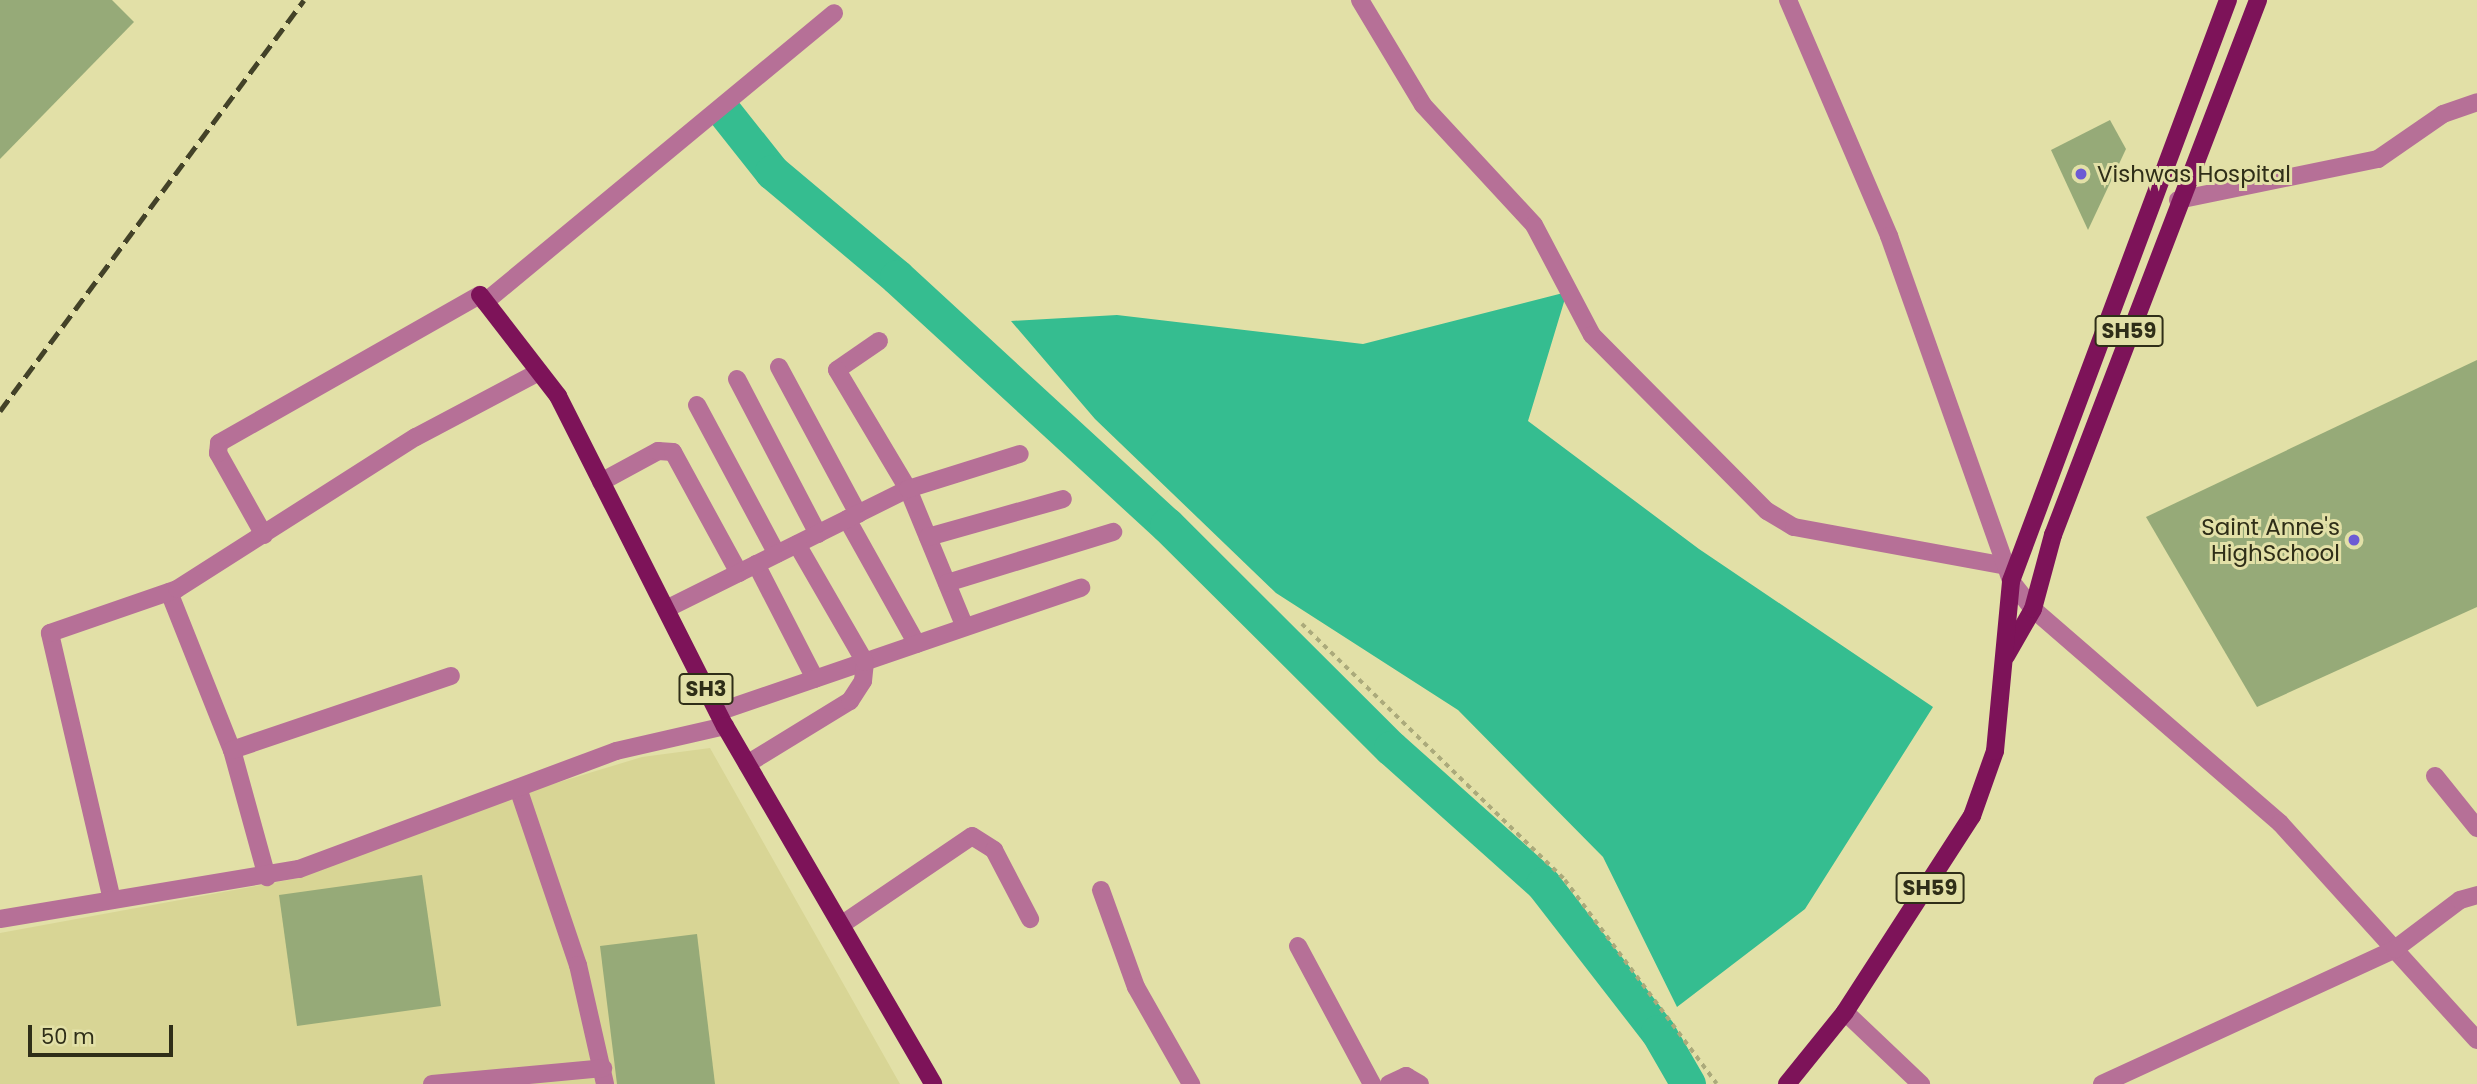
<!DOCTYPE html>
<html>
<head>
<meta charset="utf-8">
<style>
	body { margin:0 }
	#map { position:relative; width:2477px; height:1084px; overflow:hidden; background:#e2e0a7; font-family:Poppins,sans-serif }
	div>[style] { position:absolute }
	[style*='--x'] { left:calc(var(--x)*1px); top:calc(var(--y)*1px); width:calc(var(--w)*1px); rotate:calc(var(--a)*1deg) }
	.built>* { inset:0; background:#d8d595 }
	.water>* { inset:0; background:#35bd90 }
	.river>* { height:35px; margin:-17.5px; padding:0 17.5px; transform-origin:17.5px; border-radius:17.5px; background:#35bd90 }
	.building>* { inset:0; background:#96aa78 }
	.path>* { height:3.5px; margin-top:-1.75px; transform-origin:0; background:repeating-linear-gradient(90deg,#abaa7b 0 5px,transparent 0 10px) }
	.minor>* { height:18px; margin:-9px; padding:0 9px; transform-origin:9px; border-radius:9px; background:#b67097 }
	.major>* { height:18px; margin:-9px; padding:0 9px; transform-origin:9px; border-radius:9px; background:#7d1359 }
	.rail>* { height:5px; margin-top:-2.5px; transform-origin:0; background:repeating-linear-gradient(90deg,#434228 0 14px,transparent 0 21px) }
	.dots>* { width:19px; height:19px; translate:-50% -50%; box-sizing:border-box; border:4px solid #e2e0a7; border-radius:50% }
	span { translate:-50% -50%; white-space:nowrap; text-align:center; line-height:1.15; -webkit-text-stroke:6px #e2e0a7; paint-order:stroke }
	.shield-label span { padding:2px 5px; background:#e2e0a7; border:2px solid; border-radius:5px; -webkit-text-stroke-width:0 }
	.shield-label { font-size:21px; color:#2f2e18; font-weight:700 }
	.poi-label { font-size:23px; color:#2f2e18 }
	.left { translate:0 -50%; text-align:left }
	.right { translate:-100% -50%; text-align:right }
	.scale { position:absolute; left:28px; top:1025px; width:145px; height:32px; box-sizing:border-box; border:4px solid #2f2e18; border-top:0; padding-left:9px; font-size:21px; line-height:24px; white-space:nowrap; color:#2f2e18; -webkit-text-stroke:5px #e2e0a7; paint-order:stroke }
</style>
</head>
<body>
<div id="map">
	<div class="built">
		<div style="clip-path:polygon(710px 748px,900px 1084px,0 1084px,0 933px,299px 878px,510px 797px,642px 757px)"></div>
	</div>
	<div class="water">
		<div style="clip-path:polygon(1567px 292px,1528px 421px,1699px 549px,1933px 707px,1805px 909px,1677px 1007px,1603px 857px,1458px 710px,1276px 593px,1095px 419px,1011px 321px,1117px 315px,1363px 344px)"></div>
	</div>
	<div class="river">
		<div style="--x:726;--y:114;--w:74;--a:51.6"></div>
		<div style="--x:772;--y:172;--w:163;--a:40"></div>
		<div style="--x:897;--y:277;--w:367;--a:42.6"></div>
		<div style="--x:1167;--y:525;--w:316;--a:44.9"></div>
		<div style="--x:1391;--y:748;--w:204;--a:41.8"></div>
		<div style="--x:1543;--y:884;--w:187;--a:52.2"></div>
		<div style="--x:1658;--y:1032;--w:60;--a:60"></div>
	</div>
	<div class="building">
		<div style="clip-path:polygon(0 0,112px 0,134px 22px,0 159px)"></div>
		<div style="clip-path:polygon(2110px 120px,2126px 149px,2088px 230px,2051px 150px)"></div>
		<div style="clip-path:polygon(2477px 360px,2477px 607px,2257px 707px,2146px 517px)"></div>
		<div style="clip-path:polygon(422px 875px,441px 1006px,297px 1026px,279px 895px)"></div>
		<div style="clip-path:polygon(697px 934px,715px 1084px,617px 1084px,600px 946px)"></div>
	</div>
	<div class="path">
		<div style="--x:1302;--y:624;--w:367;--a:44.2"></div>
		<div style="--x:1565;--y:880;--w:254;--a:53.3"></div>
	</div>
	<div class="minor">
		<div style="--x:1360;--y:0;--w:122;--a:59"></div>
		<div style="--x:1423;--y:105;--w:163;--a:47.2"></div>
		<div style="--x:1534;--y:225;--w:124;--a:62.2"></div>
		<div style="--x:1592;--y:335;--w:248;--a:45.2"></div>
		<div style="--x:1767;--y:511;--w:31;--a:31"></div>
		<div style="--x:1794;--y:527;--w:216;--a:10.4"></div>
		<div style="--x:1788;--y:0;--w:257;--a:66.8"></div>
		<div style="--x:1889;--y:236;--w:366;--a:70.5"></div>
		<div style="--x:2011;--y:581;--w:36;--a:52"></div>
		<div style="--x:2033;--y:609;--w:327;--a:40.9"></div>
		<div style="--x:2280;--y:823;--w:293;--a:47.8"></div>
		<div style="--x:2178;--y:200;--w:204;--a:-11.6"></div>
		<div style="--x:2378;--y:159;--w:79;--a:-34.7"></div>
		<div style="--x:2443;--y:114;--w:36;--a:-19"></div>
		<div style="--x:485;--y:302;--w:453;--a:-39.6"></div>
		<div style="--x:879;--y:341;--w:51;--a:145.4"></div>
		<div style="--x:837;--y:370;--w:139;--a:59.2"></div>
		<div style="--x:908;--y:489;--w:149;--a:67.6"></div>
		<div style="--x:779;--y:367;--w:167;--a:61.7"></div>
		<div style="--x:737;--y:379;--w:175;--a:62.4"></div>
		<div style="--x:697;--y:405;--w:169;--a:61.8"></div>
		<div style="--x:601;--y:482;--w:65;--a:-28.5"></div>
		<div style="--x:658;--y:451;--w:15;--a:4"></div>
		<div style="--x:673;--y:452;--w:138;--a:61.4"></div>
		<div style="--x:847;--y:519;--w:143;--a:60.8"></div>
		<div style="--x:264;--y:535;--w:94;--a:-119.3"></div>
		<div style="--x:218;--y:453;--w:10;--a:-84"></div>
		<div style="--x:219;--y:443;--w:300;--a:-29.6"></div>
		<div style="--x:928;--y:537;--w:140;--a:-15.7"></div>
		<div style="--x:756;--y:564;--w:129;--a:62.8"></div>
		<div style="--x:947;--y:583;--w:174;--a:-17.1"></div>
		<div style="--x:169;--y:592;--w:170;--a:68.3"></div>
		<div style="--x:232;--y:750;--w:132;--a:74.6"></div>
		<div style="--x:666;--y:609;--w:270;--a:-26.4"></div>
		<div style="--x:908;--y:489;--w:117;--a:-17.4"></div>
		<div style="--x:718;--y:712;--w:384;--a:-18.9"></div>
		<div style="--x:232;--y:750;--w:231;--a:-18.7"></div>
		<div style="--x:747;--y:764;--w:121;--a:-31.5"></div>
		<div style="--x:850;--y:701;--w:24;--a:-57"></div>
		<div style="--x:863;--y:681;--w:19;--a:-84"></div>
		<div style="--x:865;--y:662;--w:136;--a:-120"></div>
		<div style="--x:2435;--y:776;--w:67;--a:51.1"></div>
		<div style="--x:518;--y:788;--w:187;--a:71.3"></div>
		<div style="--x:578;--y:965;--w:122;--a:77.2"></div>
		<div style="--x:1101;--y:890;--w:103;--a:70.2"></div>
		<div style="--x:1136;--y:987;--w:112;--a:60.4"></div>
		<div style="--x:112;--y:900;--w:274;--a:-103.1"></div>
		<div style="--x:50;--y:633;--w:134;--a:-19.1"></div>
		<div style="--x:177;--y:589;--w:283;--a:-32.5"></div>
		<div style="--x:416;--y:437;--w:139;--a:-27.9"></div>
		<div style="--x:0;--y:919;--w:303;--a:-9.5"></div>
		<div style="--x:299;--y:869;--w:338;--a:-20.4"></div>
		<div style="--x:616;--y:751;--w:112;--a:-12.9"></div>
		<div style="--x:841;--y:925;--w:158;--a:-34.2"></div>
		<div style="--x:972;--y:836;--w:26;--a:32"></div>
		<div style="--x:994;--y:850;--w:78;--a:62.4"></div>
		<div style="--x:1298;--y:946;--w:157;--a:61.8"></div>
		<div style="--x:1845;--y:1012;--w:105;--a:43.5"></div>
		<div style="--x:432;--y:1084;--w:172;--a:-5.3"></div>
		<div style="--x:1389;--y:1084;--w:19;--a:-25"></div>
		<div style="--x:1406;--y:1076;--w:16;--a:30"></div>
		<div style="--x:2102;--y:1084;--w:323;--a:-24.7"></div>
		<div style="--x:2395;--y:949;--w:81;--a:-37"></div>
		<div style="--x:2460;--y:900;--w:18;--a:-16"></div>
	</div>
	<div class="major">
		<div style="--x:480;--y:295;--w:128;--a:52.3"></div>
		<div style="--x:558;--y:396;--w:370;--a:63.2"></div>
		<div style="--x:725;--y:726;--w:414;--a:59.8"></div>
		<div style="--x:2006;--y:656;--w:54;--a:-60.1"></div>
		<div style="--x:2033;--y:609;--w:77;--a:-74.9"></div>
		<div style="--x:2053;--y:535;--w:573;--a:-69.03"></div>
		<div style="--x:1787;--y:1084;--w:92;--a:-51.1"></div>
		<div style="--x:1845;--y:1012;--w:234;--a:-57.1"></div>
		<div style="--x:1972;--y:816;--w:69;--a:-70.5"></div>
		<div style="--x:1995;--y:751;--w:171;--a:-84.6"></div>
		<div style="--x:2011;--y:581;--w:620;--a:-69.52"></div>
	</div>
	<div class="rail">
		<div style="--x:0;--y:411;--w:511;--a:-53.51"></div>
	</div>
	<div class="dots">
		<div style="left:2081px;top:174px;background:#6d5ad4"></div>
		<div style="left:2354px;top:540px;background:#6d5ad4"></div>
	</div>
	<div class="shield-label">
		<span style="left:2129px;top:331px">SH59</span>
		<span style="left:706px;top:689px">SH3</span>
		<span style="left:1930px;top:888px">SH59</span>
	</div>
	<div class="poi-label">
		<span class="left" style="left:2097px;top:174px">Vishwas Hospital</span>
		<span class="right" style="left:2340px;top:540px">Saint Anne's<br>HighSchool</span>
	</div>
	<div class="scale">50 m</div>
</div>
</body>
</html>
